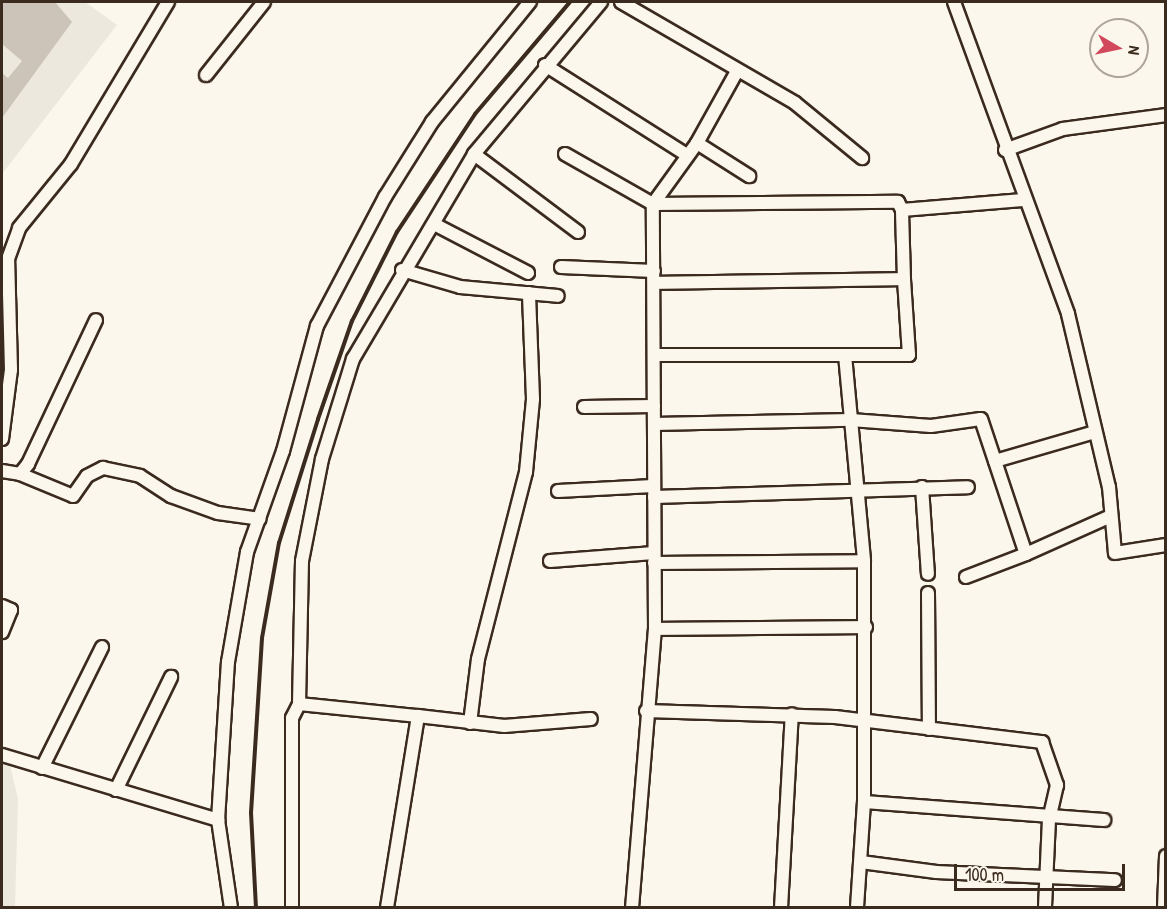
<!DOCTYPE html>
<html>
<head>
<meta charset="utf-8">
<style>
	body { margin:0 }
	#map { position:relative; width:1167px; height:909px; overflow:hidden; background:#fbf7ec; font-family:"Patrick Hand",sans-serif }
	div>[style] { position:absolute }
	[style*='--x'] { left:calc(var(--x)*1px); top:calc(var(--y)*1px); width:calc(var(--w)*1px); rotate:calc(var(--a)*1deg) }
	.built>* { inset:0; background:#ede8dd }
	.building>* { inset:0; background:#ccc4b9 }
	.roads { filter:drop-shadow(2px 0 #3b2a1e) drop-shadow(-2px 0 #3b2a1e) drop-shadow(0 2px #3b2a1e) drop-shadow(0 -2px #3b2a1e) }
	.minor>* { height:12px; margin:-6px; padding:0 6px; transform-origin:6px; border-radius:6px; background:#fbf7ec }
	.rail>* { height:4px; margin:-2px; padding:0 2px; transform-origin:2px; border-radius:2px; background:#3b2a1e }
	span { translate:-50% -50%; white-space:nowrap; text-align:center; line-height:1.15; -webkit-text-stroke:6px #fbf7ec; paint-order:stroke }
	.frame { position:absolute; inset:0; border:3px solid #3b2a1e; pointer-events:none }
	.north { position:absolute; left:1089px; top:18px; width:60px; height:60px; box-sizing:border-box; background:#fbf7ec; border:2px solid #aea59a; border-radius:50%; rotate:99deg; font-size:16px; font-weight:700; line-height:24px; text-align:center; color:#3b2a1e }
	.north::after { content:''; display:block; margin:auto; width:21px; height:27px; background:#d1495b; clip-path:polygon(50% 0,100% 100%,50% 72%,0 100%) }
	.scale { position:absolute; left:954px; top:864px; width:171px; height:27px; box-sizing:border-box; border:3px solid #3b2a1e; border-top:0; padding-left:8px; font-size:18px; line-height:21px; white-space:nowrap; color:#3b2a1e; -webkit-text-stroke:4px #fbf7ec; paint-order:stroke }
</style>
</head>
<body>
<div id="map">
	<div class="built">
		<div style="clip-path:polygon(2px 2px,85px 2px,117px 25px,2px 174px)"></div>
		<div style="clip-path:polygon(2px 761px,10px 765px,18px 799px,15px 907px,2px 908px)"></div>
	</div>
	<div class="building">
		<div style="clip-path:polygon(2px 2px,55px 2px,72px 22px,2px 118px,2px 73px,8px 78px,22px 61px,2px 44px)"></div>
	</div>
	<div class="roads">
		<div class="minor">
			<div style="--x:621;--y:2;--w:201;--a:30.1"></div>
			<div style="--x:795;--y:103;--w:87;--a:39.4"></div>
			<div style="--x:954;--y:2;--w:332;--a:69.9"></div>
			<div style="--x:1068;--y:314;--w:178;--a:76.7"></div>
			<div style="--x:1109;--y:487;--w:66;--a:84.8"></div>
			<div style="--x:1115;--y:553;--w:52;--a:-8.9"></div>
			<div style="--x:545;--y:65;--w:168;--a:32.4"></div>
			<div style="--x:206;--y:75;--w:93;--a:-51.5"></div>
			<div style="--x:697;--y:143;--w:62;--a:32.4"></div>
			<div style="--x:1005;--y:150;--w:62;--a:-19.9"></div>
			<div style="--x:1063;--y:129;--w:104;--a:-7.7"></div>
			<div style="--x:474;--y:154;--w:130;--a:36.9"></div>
			<div style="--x:565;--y:154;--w:101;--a:29.6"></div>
			<div style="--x:653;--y:204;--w:245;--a:-0.5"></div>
			<div style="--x:898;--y:202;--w:9;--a:63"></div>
			<div style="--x:902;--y:210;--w:121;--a:-4.7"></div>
			<div style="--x:434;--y:224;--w:106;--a:27.5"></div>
			<div style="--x:561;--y:267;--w:93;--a:2.5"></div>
			<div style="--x:402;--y:270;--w:60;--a:16.3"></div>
			<div style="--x:460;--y:287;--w:98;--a:5.2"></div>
			<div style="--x:654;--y:283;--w:250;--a:-0.9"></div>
			<div style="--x:904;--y:279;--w:69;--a:-91.7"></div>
			<div style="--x:655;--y:355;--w:254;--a:0"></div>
			<div style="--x:909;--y:355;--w:76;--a:-93.8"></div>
			<div style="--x:845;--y:355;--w:207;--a:84.7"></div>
			<div style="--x:864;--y:561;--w:241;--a:90"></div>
			<div style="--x:864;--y:802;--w:106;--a:93.8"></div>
			<div style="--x:584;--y:407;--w:70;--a:-0.8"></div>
			<div style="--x:654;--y:424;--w:197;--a:-1.2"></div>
			<div style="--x:851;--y:420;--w:80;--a:4.3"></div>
			<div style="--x:931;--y:426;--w:50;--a:-8"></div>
			<div style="--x:981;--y:419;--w:142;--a:71.6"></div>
			<div style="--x:1026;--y:554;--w:93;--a:-24.1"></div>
			<div style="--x:2;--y:439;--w:70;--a:-82.6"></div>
			<div style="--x:11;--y:370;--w:111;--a:-91.5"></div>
			<div style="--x:8;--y:259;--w:33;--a:-70"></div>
			<div style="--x:19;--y:228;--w:82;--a:-50.9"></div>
			<div style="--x:71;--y:164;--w:189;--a:-59.1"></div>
			<div style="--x:995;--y:461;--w:104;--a:-16.2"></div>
			<div style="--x:2;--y:471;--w:18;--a:9"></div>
			<div style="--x:20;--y:474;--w:13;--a:-51"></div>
			<div style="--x:28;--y:464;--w:159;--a:-64.7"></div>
			<div style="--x:20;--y:474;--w:57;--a:22.5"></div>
			<div style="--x:73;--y:496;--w:24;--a:-55"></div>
			<div style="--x:87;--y:476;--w:18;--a:-27"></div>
			<div style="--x:103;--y:468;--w:38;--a:12"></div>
			<div style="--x:140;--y:476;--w:37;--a:33"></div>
			<div style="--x:171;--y:496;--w:50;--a:19.9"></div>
			<div style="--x:218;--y:513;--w:42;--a:8.1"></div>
			<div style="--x:922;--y:487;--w:87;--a:86.1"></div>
			<div style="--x:558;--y:491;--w:95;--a:-3"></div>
			<div style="--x:654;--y:497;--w:314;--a:-1.8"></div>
			<div style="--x:550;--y:561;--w:104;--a:-4.4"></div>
			<div style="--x:654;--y:563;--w:210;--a:-0.5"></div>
			<div style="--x:966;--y:577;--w:64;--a:-21"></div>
			<div style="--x:928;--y:593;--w:136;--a:89.6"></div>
			<div style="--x:2;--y:606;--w:10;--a:24"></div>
			<div style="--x:11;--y:610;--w:24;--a:112"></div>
			<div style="--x:655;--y:629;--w:211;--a:-0.5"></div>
			<div style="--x:299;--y:704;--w:120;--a:5.8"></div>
			<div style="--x:418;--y:716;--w:194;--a:99.2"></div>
			<div style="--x:646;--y:711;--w:189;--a:1.8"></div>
			<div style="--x:835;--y:717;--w:209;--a:6.9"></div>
			<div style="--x:1042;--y:742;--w:46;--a:70.8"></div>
			<div style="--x:1057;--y:785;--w:35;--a:103"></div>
			<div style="--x:1049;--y:819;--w:89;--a:92.6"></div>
			<div style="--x:418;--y:716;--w:87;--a:6.6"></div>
			<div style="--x:504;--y:726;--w:87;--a:-4.6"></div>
			<div style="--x:470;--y:723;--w:64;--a:-82.9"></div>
			<div style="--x:478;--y:659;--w:193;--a:-75.6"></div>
			<div style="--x:526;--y:472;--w:73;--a:-84.5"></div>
			<div style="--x:533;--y:399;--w:106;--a:-92.2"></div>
			<div style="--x:2;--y:755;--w:226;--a:16.7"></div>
			<div style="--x:42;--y:768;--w:135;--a:-63.6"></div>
			<div style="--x:116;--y:790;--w:126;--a:-64"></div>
			<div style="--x:864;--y:802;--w:241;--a:4.3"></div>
			<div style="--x:861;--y:862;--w:76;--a:7.6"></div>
			<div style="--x:936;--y:872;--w:179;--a:2.6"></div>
			<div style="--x:231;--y:908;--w:89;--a:-98.4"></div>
			<div style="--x:218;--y:820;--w:158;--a:-86.4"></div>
			<div style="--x:228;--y:662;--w:112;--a:-80.2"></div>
			<div style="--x:247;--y:552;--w:107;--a:-70.4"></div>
			<div style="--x:283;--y:451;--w:130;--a:-74.8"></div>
			<div style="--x:317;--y:326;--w:146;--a:-62.2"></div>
			<div style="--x:385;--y:197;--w:89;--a:-57.9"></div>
			<div style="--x:432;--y:122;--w:155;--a:-50.8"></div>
			<div style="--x:292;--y:908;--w:190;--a:-90"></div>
			<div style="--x:292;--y:718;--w:16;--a:-63"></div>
			<div style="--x:299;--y:704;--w:143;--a:-88.8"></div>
			<div style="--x:302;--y:561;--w:104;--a:-78.9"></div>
			<div style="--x:322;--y:459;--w:105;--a:-72.8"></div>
			<div style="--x:353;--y:359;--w:238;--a:-59.4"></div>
			<div style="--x:474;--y:154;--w:198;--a:-50.1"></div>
			<div style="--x:632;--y:908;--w:280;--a:-85.3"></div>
			<div style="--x:655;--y:629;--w:425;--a:-90.3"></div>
			<div style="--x:653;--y:204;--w:75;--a:-54.2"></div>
			<div style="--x:697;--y:143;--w:82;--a:-60.9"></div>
			<div style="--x:781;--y:908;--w:194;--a:-86.8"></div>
			<div style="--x:1164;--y:908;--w:52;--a:-87.8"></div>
		</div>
	</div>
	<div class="rail">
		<div style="--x:256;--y:908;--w:95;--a:-93"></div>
		<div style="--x:251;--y:813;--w:175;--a:-86.4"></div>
		<div style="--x:262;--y:638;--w:97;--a:-79.9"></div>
		<div style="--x:279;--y:543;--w:130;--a:-72.5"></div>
		<div style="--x:318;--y:419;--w:104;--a:-70.9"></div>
		<div style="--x:352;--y:321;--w:100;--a:-63.2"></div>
		<div style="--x:397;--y:232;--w:141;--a:-56.5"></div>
		<div style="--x:475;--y:114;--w:147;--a:-49.7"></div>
	</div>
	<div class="frame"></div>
	<div class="north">N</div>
	<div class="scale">100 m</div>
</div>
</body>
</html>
